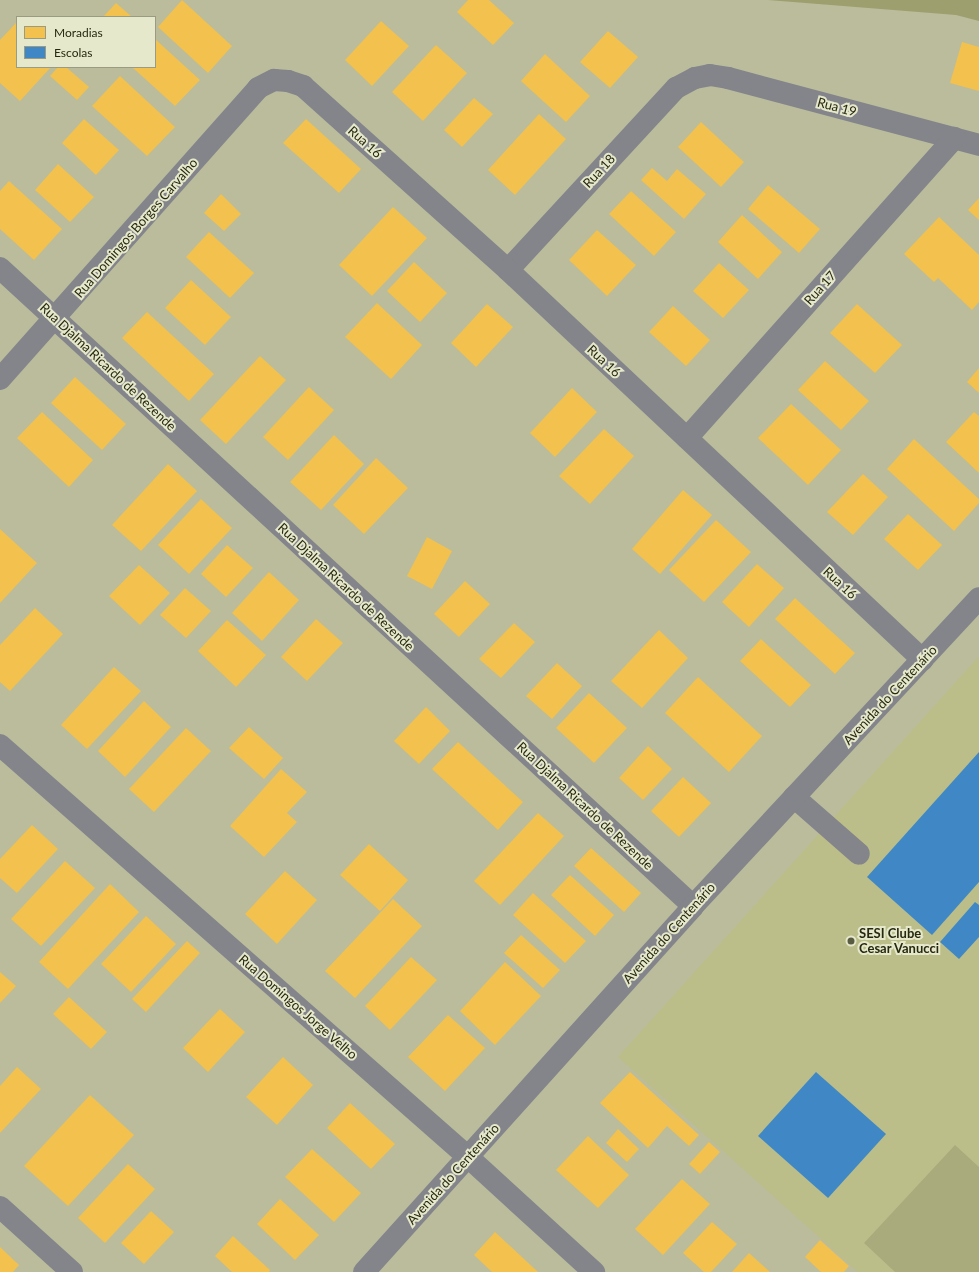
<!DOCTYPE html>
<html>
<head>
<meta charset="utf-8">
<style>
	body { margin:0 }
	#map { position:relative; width:979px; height:1272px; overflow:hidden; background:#babc9c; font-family:Lato,sans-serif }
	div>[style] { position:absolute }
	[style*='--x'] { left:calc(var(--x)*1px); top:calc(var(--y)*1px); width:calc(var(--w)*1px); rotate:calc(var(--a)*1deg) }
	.built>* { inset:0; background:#bcbe8a }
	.green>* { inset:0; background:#a9ab7d }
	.forest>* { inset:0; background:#9e9f6e }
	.homes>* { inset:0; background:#f2c14e }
	.schools>* { inset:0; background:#3f88c5 }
	.minor>* { height:22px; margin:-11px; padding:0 11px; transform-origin:11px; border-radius:11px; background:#84848b }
	.dots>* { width:11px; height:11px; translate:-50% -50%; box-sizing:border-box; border:2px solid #e6e8cb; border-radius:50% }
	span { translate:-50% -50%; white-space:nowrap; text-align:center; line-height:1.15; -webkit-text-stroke:4px #e6e8cb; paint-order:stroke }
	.street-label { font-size:13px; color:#272810 }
	.poi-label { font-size:13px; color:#272810; font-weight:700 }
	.left { translate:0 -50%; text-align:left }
	.legend { position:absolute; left:16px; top:16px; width:140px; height:52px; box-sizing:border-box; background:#e6e8cb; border:1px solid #9a9b80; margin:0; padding:5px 7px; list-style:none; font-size:12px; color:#272810 }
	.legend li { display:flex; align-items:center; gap:8px; height:20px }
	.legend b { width:20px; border:1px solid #9a9b80 }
</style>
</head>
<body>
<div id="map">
	<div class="built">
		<div style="clip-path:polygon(979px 656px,979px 1272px,858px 1272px,618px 1057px)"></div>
	</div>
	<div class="green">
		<div style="clip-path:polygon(955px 1145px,979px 1167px,979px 1272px,895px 1272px,864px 1243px)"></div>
	</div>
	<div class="forest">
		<div style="clip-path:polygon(768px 0,979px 0,979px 21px,956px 15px)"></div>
	</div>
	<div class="homes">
		<div style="clip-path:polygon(182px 0,232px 46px,208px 73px,158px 27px)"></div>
		<div style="clip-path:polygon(468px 0,489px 0,514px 23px,493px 45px,457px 12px)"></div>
		<div style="clip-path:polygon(116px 3px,132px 17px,103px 17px)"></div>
		<div style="clip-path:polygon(381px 21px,409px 46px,372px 86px,345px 60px)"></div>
		<div style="clip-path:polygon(16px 23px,17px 67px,51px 67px,20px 101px,0 83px,0 40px)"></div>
		<div style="clip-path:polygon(608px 31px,638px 57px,610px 88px,580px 62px)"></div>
		<div style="clip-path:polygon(155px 39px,200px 80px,175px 106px,132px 67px,155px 67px)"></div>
		<div style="clip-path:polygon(962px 42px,979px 47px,979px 91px,950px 83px)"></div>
		<div style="clip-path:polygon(436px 45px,467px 73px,423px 121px,392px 92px)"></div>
		<div style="clip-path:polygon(545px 54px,590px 96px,566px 122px,521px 81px)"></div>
		<div style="clip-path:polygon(58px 67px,66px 67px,89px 87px,77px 100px,50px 76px)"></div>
		<div style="clip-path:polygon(120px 76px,175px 127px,147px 156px,92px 106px)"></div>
		<div style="clip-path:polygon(474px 98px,493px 114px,462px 147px,444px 130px)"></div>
		<div style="clip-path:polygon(539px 114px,566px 139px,515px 195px,488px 170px)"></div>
		<div style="clip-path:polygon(84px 119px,119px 150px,96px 175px,62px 143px)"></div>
		<div style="clip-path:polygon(306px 119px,361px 169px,339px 193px,283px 143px)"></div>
		<div style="clip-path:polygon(701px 122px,744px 162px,721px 187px,678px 147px)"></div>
		<div style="clip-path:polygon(58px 164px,94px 197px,70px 222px,35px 190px)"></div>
		<div style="clip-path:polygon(652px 168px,667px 181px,677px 169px,706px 194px,684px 219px,641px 180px)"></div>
		<div style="clip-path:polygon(9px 181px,62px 229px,34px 260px,0 229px,0 191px)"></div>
		<div style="clip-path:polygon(768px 185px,820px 229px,799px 253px,748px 209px)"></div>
		<div style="clip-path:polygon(631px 191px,676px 232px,654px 256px,609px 214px)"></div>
		<div style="clip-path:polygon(221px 194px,241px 214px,224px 231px,204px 213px)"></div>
		<div style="clip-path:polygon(979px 198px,979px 220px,968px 210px)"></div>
		<div style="clip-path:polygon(393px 207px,427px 238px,372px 296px,339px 265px)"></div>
		<div style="clip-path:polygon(742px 215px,782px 252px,758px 279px,718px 242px)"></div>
		<div style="clip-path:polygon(939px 217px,979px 255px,979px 302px,972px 310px,938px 278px,934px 282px,904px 254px)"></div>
		<div style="clip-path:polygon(597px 230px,636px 265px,607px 296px,569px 260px)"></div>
		<div style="clip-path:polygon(209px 232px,254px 273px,230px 298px,186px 257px)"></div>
		<div style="clip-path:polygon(414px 262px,447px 293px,420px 322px,387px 291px)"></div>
		<div style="clip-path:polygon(719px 263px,749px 290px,723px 318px,693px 291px)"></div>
		<div style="clip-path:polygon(191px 280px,231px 317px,205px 345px,165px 308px)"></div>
		<div style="clip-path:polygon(377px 303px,422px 345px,391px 379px,345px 337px)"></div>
		<div style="clip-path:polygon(487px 304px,513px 327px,476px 367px,451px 343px)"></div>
		<div style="clip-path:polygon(857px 304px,902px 345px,875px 373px,830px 333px)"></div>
		<div style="clip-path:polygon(673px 306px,710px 340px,686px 366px,649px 332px)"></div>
		<div style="clip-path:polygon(147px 312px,214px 374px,189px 401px,122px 338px)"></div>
		<div style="clip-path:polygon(260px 356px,286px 380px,226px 444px,200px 420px)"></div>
		<div style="clip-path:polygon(825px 361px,869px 401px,841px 430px,798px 390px)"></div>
		<div style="clip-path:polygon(979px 368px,979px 393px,967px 382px)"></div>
		<div style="clip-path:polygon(75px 377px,126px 424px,102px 450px,51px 403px)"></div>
		<div style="clip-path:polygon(309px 387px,334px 410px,288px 460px,263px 437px)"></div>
		<div style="clip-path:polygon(572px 388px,597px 412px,555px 457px,530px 433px)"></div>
		<div style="clip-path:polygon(791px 404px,841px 450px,808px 485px,758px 438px)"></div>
		<div style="clip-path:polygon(42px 412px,93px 460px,69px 487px,17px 438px)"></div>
		<div style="clip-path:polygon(974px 412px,979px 416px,979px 473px,946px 442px)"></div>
		<div style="clip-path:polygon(604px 429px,634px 456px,590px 504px,559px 476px)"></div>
		<div style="clip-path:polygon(334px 435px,364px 464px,321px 510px,290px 482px)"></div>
		<div style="clip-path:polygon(914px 439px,979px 499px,979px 503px,954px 531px,887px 469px)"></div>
		<div style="clip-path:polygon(376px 458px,408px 488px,364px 534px,333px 505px)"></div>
		<div style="clip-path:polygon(168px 464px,197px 491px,141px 551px,112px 525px)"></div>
		<div style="clip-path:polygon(863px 474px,888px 497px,853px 535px,827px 512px)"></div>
		<div style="clip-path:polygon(683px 490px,712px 515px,660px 574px,632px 549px)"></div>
		<div style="clip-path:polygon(201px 499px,232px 528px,189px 574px,158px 545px)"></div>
		<div style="clip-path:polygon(908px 514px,942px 545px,918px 570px,884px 539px)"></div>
		<div style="clip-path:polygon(716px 520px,751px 552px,704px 602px,669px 570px)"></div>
		<div style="clip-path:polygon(0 529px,37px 563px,0 603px)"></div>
		<div style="clip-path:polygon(427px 537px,452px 551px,432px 589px,407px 576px)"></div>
		<div style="clip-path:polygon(227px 545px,253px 568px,226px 597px,201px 574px)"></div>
		<div style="clip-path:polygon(757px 564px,784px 588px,749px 627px,722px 602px)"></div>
		<div style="clip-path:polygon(139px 565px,170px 593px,140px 625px,109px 596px)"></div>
		<div style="clip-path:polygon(269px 572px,299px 600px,262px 641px,232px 613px)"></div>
		<div style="clip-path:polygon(465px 581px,490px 604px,459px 637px,434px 614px)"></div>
		<div style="clip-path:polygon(185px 588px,211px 611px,186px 638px,160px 615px)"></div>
		<div style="clip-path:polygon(795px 598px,855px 653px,835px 674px,775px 619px)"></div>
		<div style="clip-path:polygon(35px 608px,63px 634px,10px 691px,0 682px,0 645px)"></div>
		<div style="clip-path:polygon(316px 619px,343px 643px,307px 681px,281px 657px)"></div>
		<div style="clip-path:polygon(227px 620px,266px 655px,236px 687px,198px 651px)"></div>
		<div style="clip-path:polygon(514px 623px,535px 642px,501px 678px,479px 659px)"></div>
		<div style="clip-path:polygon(659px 630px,688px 658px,642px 708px,611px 681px)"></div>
		<div style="clip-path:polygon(761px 639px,811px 685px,790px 707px,740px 661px)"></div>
		<div style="clip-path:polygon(557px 663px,582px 686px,552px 719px,526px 696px)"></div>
		<div style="clip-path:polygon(114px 667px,141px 691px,87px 749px,61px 725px)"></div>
		<div style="clip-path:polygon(698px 677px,762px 736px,729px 772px,665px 713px)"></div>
		<div style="clip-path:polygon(589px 693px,627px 728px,594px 763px,556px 728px)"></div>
		<div style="clip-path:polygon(144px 701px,171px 727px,125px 777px,98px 751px)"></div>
		<div style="clip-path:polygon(426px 707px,450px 731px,419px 764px,394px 741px)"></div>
		<div style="clip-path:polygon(249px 727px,283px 758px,264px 779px,229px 748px)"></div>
		<div style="clip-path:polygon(186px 728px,211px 751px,154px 812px,129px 789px)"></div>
		<div style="clip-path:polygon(458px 742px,523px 802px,498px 830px,432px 769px)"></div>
		<div style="clip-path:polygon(648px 746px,672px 769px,643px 800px,619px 778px)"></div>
		<div style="clip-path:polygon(281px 769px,307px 792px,287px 813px,297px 822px,264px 857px,230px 826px)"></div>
		<div style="clip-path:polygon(683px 777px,711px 803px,679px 837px,651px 811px)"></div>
		<div style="clip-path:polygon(538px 813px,564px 836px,500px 905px,474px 881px)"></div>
		<div style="clip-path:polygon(32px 825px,58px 849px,17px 893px,0 878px,0 859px)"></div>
		<div style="clip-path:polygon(369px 844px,408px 880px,380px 911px,340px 875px)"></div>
		<div style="clip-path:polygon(591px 848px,641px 893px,624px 912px,574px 866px)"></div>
		<div style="clip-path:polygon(65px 861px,95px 888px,41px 946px,11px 919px)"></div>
		<div style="clip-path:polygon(285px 871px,317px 900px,277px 944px,245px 914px)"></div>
		<div style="clip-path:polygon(570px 875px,614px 915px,595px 936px,551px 895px)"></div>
		<div style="clip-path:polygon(110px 884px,139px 912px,68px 989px,39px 962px)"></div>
		<div style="clip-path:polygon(533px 893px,586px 941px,565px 963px,513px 915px)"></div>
		<div style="clip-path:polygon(393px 899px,422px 926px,355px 998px,325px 971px)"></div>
		<div style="clip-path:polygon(146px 916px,176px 944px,131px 992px,101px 964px)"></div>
		<div style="clip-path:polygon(521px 935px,560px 970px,543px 988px,504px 953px)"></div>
		<div style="clip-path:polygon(187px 941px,200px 953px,146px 1012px,132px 999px)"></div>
		<div style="clip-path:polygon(411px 957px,437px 980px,390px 1030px,365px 1006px)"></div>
		<div style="clip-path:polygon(505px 962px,541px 996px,495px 1045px,460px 1011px)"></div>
		<div style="clip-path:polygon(0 972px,16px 986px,0 1003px)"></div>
		<div style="clip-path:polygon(69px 997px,107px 1032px,91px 1049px,53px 1014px)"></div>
		<div style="clip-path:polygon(220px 1009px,245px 1032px,208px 1072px,183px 1048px)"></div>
		<div style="clip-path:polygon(448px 1015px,485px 1048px,445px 1091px,408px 1057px)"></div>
		<div style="clip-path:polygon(283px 1057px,313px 1085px,277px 1125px,246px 1097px)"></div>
		<div style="clip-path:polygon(17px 1067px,41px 1089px,0 1133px,0 1086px)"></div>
		<div style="clip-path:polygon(630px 1072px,699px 1135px,689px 1146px,667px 1126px,648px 1148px,600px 1103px)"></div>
		<div style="clip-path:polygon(90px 1095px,134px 1135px,68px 1206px,24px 1166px)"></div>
		<div style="clip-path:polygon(350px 1103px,395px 1144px,371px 1169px,327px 1128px)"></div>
		<div style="clip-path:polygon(618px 1129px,639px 1149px,627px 1162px,606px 1143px)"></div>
		<div style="clip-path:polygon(588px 1136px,629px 1175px,598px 1208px,556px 1170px)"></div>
		<div style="clip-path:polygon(709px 1142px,720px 1152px,700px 1174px,689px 1164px)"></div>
		<div style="clip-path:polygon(312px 1149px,361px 1193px,334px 1222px,285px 1177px)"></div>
		<div style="clip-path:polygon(128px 1164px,155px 1189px,105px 1243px,78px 1218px)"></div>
		<div style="clip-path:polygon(682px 1179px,710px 1204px,663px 1255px,635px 1229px)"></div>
		<div style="clip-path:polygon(280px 1199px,319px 1235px,295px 1260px,257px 1224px)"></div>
		<div style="clip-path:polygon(151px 1211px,174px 1232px,144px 1264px,121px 1243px)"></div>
		<div style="clip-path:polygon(712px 1222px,737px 1244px,711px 1272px,704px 1272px,683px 1253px)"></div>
		<div style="clip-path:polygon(495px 1232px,538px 1272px,492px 1272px,474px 1255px)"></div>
		<div style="clip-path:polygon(233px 1236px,270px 1270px,269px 1272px,232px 1272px,215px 1256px)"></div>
		<div style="clip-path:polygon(820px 1240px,849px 1266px,844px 1272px,821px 1272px,805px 1257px)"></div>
		<div style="clip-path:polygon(0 1247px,19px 1265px,13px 1272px,0 1272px)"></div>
		<div style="clip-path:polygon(749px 1253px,770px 1272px,732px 1272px)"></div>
	</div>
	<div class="schools">
		<div style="clip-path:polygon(979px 752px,979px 882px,932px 935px,867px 877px)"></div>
		<div style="clip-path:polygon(975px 902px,979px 905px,979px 937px,959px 959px,940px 942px)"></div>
		<div style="clip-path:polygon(816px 1072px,886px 1134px,828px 1198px,758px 1136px)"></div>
	</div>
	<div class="minor">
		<div style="--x:0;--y:268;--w:942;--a:42.63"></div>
		<div style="--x:508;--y:270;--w:248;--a:-47.3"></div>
		<div style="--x:676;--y:88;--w:21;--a:-28"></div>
		<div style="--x:695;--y:78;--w:15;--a:-11"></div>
		<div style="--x:710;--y:75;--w:18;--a:9"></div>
		<div style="--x:728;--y:78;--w:260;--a:14.9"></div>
		<div style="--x:0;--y:379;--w:389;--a:-48.4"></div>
		<div style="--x:258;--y:88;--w:18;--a:-27"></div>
		<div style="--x:274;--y:80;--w:14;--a:4"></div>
		<div style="--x:288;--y:81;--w:16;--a:18"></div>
		<div style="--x:303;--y:86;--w:275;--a:41.9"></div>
		<div style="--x:508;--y:270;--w:569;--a:43.22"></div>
		<div style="--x:687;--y:438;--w:402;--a:-48.3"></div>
		<div style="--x:0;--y:745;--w:624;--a:41.36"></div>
		<div style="--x:468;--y:1157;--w:171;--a:42.4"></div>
		<div style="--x:794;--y:797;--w:86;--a:41.2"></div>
		<div style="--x:0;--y:1207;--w:97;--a:42.1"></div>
		<div style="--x:364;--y:1272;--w:492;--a:-48"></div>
		<div style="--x:693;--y:906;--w:420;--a:-47.1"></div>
	</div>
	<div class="dots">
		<div style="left:851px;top:941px;background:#5a5c41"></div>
	</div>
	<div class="street-label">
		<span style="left:837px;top:107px;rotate:15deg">Rua 19</span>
		<span style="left:365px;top:142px;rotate:42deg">Rua 16</span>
		<span style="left:599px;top:171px;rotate:-47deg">Rua 18</span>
		<span style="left:136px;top:228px;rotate:-49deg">Rua Domingos Borges Carvalho</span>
		<span style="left:820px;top:288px;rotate:-48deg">Rua 17</span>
		<span style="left:604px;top:361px;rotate:43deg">Rua 16</span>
		<span style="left:108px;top:367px;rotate:43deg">Rua Djalma Ricardo de Rezende</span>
		<span style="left:840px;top:583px;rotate:43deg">Rua 16</span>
		<span style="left:346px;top:587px;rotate:43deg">Rua Djalma Ricardo de Rezende</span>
		<span style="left:890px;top:695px;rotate:-47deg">Avenida do Centenário</span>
		<span style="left:585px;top:806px;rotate:43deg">Rua Djalma Ricardo de Rezende</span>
		<span style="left:669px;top:933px;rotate:-48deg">Avenida do Centenário</span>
		<span style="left:298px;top:1007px;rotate:41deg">Rua Domingos Jorge Velho</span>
		<span style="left:453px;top:1174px;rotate:-48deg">Avenida do Centenário</span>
	</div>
	<div class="poi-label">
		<span class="left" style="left:859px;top:941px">SESI Clube<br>Cesar Vanucci</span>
	</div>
	<ul class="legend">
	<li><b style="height:11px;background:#f2c14e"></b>Moradias</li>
	<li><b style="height:11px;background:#3f88c5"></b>Escolas</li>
	</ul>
</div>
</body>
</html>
